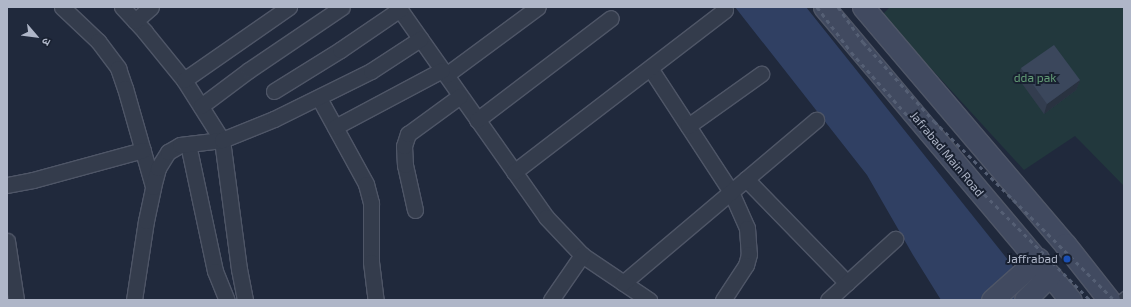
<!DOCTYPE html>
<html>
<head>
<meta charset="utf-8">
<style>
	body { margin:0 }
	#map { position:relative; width:1131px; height:307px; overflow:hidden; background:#20293c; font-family:"Exo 2","Noto Sans Devanagari",sans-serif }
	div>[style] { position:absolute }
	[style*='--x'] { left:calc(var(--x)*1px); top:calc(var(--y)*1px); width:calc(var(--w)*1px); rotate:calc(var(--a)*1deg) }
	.green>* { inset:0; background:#22383d }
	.water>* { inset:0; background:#304063 }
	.roads { filter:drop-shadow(1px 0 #4f5667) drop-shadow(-1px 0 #4f5667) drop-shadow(0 1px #4f5667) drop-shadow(0 -1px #4f5667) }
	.lane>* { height:7px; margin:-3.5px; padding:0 3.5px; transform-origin:3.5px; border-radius:3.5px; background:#343c4c }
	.street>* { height:15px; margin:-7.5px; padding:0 7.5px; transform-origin:7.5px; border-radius:7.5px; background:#343c4c }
	.secondary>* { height:21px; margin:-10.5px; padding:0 10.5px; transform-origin:10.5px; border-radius:10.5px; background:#414a60 }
	.rail>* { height:3px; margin-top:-1.5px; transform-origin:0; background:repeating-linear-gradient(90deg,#555f74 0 4px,transparent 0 8px) }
	.wall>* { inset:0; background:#333d4f }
	.shaded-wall>* { inset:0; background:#293240 }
	.building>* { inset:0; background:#3b475c }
	.dots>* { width:11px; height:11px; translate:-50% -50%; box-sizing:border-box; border:2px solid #192131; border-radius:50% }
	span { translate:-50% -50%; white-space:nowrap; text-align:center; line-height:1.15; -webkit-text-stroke:4px #192131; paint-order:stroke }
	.park-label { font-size:12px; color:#639c76 }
	.street-label { font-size:12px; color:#afb6c8 }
	.poi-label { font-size:12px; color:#afb6c8 }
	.right { translate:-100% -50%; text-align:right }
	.frame { position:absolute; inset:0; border:8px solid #afb6c8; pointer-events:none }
	.north { position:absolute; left:16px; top:16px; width:40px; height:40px; -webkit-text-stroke:3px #192131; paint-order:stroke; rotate:118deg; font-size:11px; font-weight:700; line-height:16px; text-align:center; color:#afb6c8 }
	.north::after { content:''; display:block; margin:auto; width:14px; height:18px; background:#afb6c8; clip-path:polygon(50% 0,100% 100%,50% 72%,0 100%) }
</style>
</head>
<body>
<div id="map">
	<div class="green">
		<div style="clip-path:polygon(890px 7px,1124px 7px,1124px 186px,1075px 136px,1024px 170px,882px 15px)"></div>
	</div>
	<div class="water">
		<div style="clip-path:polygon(735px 7px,806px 7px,1040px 300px,941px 300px,913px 255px,867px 175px)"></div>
	</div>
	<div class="roads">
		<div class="lane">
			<div style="--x:1118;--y:300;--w:8;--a:-40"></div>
		</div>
		<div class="street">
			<div style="--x:62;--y:7;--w:50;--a:43.4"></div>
			<div style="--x:98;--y:41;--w:34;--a:53"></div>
			<div style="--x:118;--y:68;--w:21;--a:71"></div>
			<div style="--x:125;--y:88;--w:102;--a:74.1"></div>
			<div style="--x:122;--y:7;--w:34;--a:47"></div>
			<div style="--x:145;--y:32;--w:62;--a:50.9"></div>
			<div style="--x:184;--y:80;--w:71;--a:57.7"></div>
			<div style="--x:222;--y:140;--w:130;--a:82.5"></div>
			<div style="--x:239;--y:269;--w:32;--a:79"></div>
			<div style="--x:398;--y:7;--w:257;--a:54.8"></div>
			<div style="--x:546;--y:217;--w:52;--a:46.5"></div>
			<div style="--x:582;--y:255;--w:81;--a:33.9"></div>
			<div style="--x:135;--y:21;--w:21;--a:-41"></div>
			<div style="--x:650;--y:68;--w:148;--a:56.8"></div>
			<div style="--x:731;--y:192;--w:39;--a:66"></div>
			<div style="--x:747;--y:228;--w:26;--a:86"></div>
			<div style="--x:749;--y:254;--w:11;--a:105"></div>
			<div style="--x:746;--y:265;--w:42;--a:123.3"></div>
			<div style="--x:446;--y:75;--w:114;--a:-36.5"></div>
			<div style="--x:184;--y:80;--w:128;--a:-34.8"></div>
			<div style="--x:274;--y:91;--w:78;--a:-31.8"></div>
			<div style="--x:340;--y:50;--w:73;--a:-34.3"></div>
			<div style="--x:319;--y:98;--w:98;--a:61.3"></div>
			<div style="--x:366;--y:184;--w:20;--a:75"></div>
			<div style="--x:371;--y:203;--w:59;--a:90"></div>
			<div style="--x:371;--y:262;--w:38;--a:83"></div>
			<div style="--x:201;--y:106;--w:60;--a:-36.9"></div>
			<div style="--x:249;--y:70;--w:112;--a:-34.1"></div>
			<div style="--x:477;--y:120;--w:168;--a:-37.3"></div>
			<div style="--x:688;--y:126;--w:90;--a:-35.5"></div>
			<div style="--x:335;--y:127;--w:121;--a:-28"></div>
			<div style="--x:188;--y:144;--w:130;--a:78"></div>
			<div style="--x:215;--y:271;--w:31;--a:68"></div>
			<div style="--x:514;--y:172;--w:266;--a:-37.5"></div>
			<div style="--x:746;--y:179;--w:145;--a:45.8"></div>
			<div style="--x:7;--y:185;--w:26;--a:-11"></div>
			<div style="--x:33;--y:180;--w:114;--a:-15.3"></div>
			<div style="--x:415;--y:210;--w:46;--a:-102.5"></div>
			<div style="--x:405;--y:165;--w:19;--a:-93"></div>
			<div style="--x:404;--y:146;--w:13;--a:-72"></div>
			<div style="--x:408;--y:134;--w:64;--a:-36.2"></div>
			<div style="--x:7;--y:241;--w:60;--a:81.3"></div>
			<div style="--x:623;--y:283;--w:253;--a:-40.2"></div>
			<div style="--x:134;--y:300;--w:80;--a:-81.4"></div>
			<div style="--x:146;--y:221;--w:35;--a:-78"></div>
			<div style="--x:153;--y:187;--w:20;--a:-75"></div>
			<div style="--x:158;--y:168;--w:19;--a:-58"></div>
			<div style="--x:168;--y:152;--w:14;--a:-30"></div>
			<div style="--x:180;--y:145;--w:42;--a:-6.8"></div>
			<div style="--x:222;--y:140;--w:56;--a:-22"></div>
			<div style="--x:274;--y:119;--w:108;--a:-26.3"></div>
			<div style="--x:371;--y:71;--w:59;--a:-33.1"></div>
			<div style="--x:551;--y:300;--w:55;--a:-55.4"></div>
			<div style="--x:828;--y:300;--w:91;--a:-42.3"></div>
		</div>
		<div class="secondary">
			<div style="--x:824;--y:7;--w:383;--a:49.9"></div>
			<div style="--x:863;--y:7;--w:311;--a:49.6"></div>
			<div style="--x:1065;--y:244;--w:71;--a:51.8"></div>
			<div style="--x:992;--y:300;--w:62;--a:-41.7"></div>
			<div style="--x:1025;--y:300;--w:35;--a:-45"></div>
		</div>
	</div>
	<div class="rail">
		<div style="--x:817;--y:7;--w:56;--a:52.9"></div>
		<div style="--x:851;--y:52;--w:107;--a:48.4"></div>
		<div style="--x:922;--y:132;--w:238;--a:45"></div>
		<div style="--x:838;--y:7;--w:43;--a:54.5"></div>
		<div style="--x:863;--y:42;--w:106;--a:48.1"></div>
		<div style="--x:934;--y:121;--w:254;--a:44.8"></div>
	</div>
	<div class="wall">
		<div style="clip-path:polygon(1021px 68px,1080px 80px,1076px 90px,1044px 114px,1018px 78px)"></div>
	</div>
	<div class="shaded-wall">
		<div style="clip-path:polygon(1080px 80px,1076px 90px,1044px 114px,1047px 104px)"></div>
	</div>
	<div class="building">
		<div style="clip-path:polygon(1054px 45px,1080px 80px,1047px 104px,1021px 68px)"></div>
	</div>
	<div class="dots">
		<div style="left:1067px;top:259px;background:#1a4fb4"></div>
	</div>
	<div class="park-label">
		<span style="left:1035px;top:78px">dda pak</span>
	</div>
	<div class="street-label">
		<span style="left:947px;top:154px;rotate:50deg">Jafrabad Main Road</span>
	</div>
	<div class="poi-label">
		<span class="right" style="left:1058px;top:259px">Jaffrabad</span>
	</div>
	<div class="frame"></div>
	<div class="north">उ</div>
</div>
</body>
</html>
